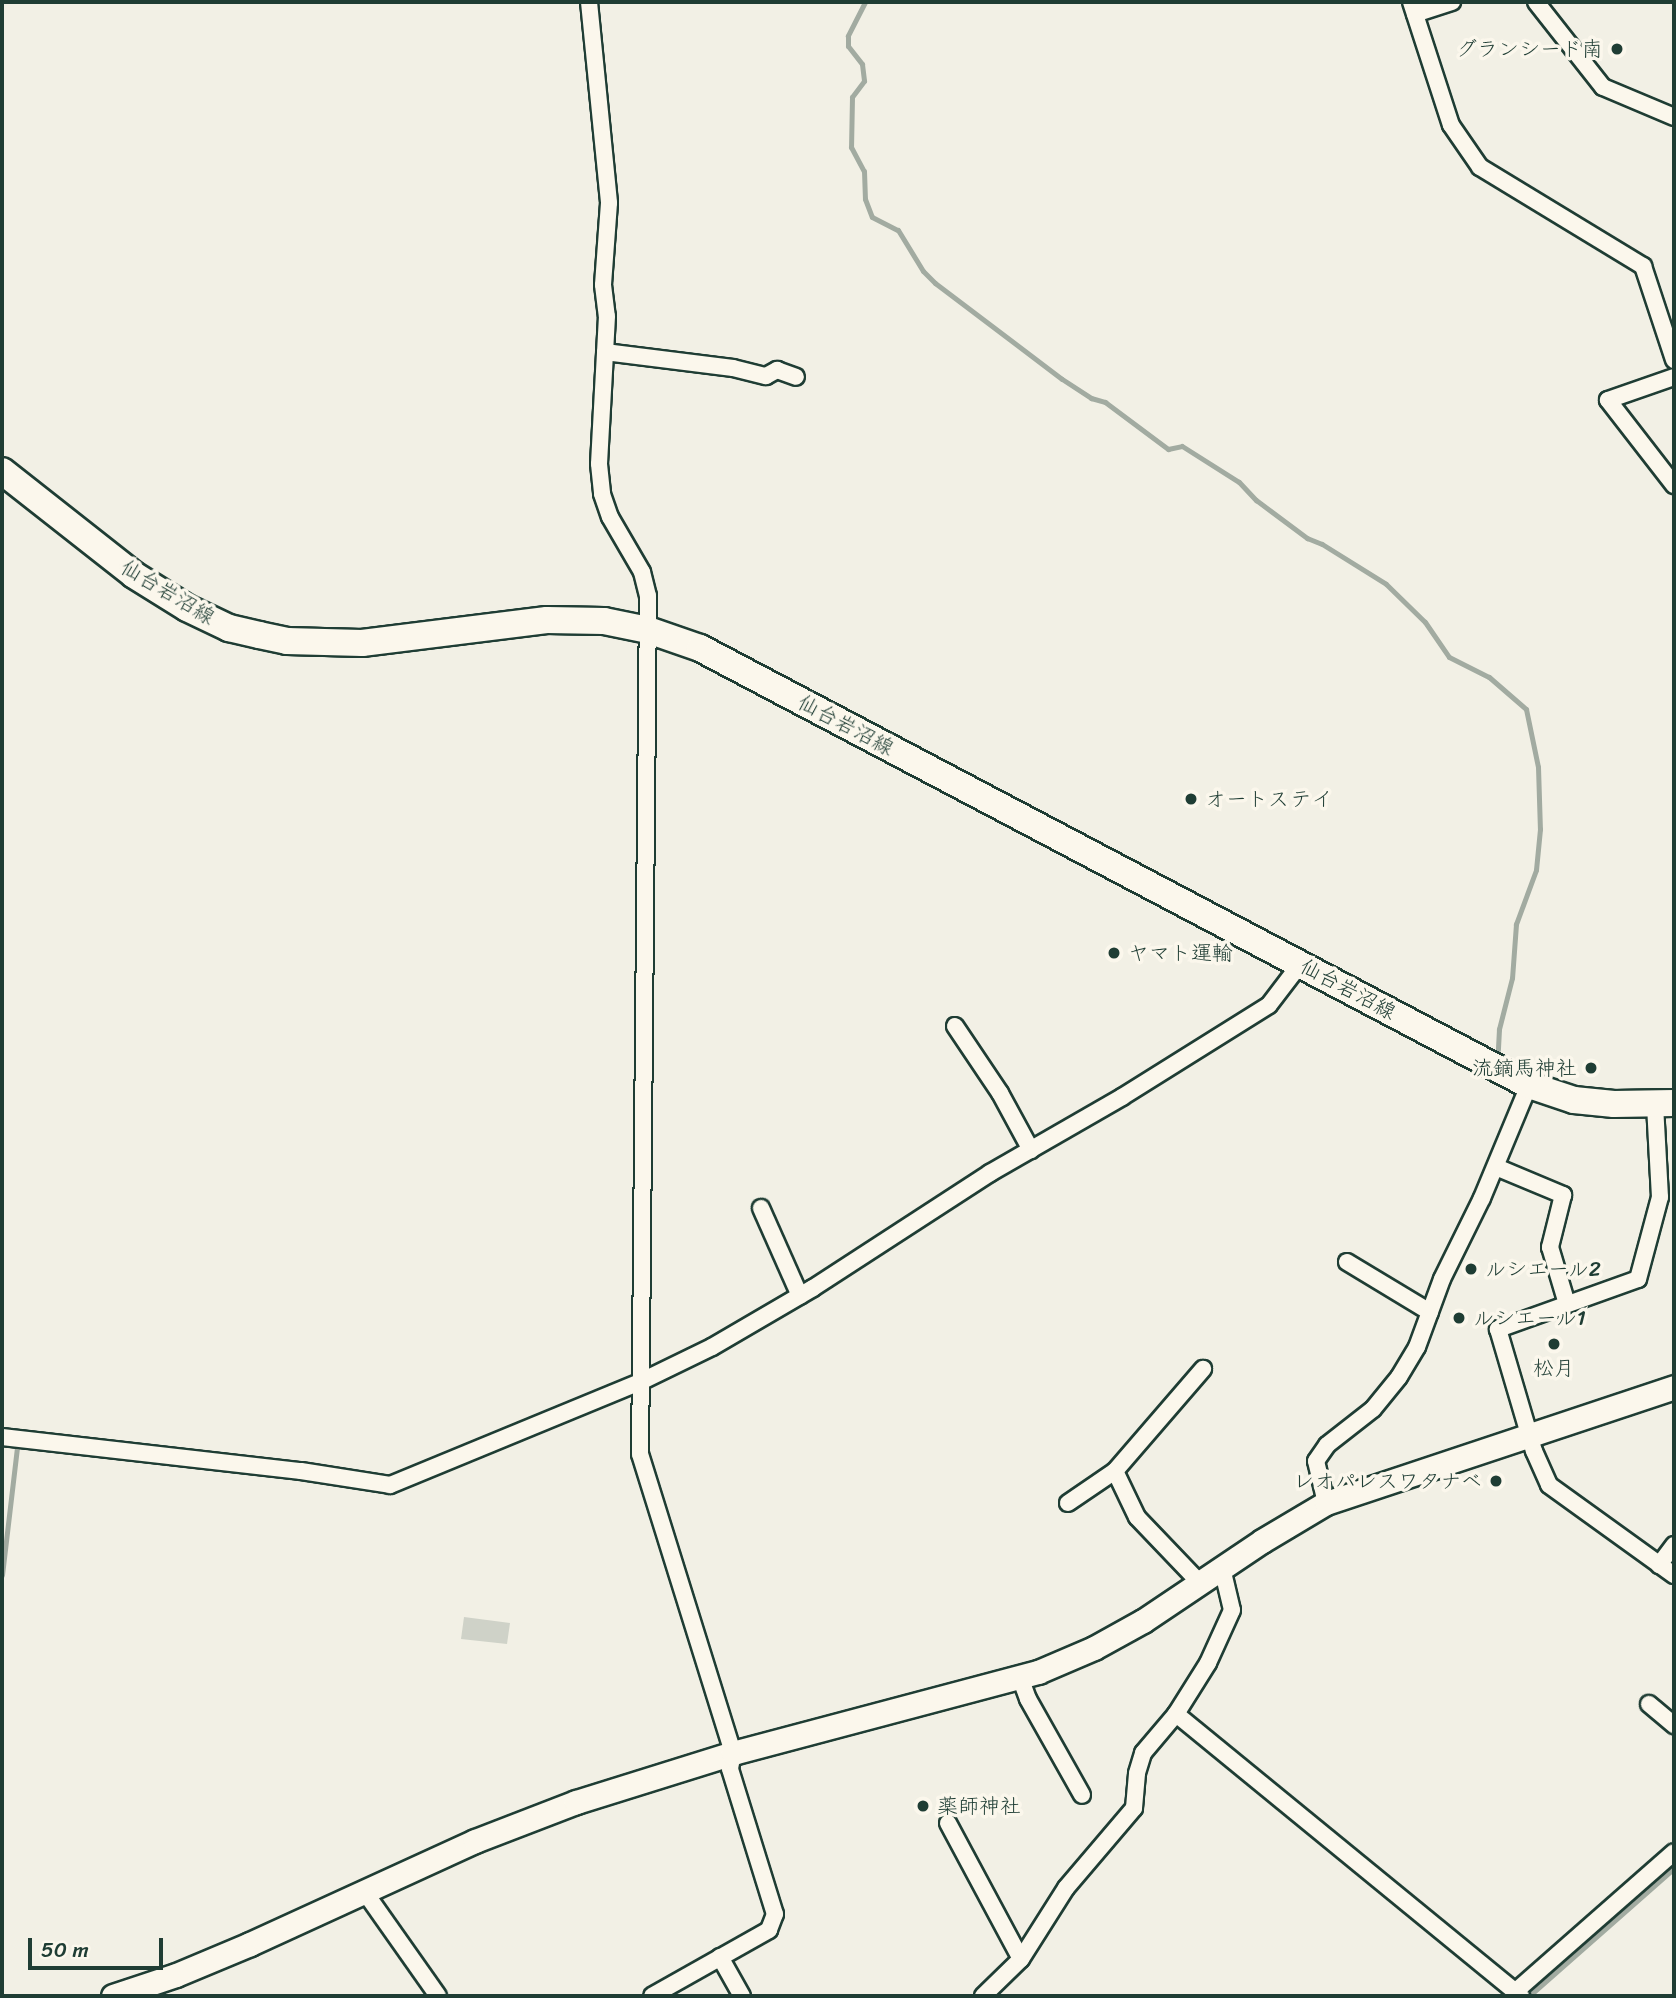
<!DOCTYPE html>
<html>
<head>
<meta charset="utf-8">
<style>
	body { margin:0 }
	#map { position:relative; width:1676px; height:1998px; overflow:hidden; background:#f2f0e5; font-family:Sriracha,"Klee One",sans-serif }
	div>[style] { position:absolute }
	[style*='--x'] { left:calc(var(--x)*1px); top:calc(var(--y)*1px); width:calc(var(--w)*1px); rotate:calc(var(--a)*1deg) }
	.green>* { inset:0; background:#cfd2c8 }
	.stream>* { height:5px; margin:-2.5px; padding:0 2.5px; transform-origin:2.5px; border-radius:2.5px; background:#a2aba1 }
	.roads { filter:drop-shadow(2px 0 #1f3d34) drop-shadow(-2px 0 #1f3d34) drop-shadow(0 2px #1f3d34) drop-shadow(0 -2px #1f3d34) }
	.street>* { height:16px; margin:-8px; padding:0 8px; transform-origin:8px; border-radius:8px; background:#fbf7ec }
	.secondary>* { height:23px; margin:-11.5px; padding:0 11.5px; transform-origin:11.5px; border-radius:11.5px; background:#fbf7ec }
	.primary>* { height:26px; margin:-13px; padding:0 13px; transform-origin:13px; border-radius:13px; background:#fbf7ec }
	.dots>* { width:19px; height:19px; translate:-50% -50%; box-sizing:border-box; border:4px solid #fbf7ec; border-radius:50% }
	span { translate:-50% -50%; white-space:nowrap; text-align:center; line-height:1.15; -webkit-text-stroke:7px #fbf7ec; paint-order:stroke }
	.poi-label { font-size:21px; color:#1f3d34 }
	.right { translate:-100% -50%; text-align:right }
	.left { translate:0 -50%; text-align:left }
	.street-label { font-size:21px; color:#1f3d34 }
	.frame { position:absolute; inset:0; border:4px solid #1f3d34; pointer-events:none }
	.scale { position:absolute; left:28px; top:1938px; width:135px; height:32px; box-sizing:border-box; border:4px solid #1f3d34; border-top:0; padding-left:9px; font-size:21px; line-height:24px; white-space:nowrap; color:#1f3d34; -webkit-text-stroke:5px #fbf7ec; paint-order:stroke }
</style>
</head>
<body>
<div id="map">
	<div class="green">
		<div style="clip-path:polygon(464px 1617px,510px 1623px,507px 1644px,461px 1639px)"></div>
	</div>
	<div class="stream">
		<div style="--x:865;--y:2;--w:38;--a:117"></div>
		<div style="--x:848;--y:36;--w:10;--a:90"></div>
		<div style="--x:848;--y:46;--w:23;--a:52"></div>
		<div style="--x:862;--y:64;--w:17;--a:83"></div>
		<div style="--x:864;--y:81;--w:20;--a:127"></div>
		<div style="--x:852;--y:97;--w:50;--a:91.1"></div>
		<div style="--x:851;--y:147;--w:27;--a:62"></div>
		<div style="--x:864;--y:171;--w:28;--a:88"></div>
		<div style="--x:865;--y:199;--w:19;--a:69"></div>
		<div style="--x:872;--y:217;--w:29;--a:27"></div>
		<div style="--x:898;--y:230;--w:48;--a:58.6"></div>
		<div style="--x:923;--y:271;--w:17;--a:45"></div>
		<div style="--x:935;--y:283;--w:159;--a:37.1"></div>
		<div style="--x:1062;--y:379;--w:35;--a:33"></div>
		<div style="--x:1091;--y:398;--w:15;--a:16"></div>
		<div style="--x:1105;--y:402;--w:79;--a:36.7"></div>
		<div style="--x:1168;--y:449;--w:14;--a:-12"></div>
		<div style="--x:1182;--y:446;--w:67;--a:32.3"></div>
		<div style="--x:1239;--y:482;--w:25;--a:47"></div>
		<div style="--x:1256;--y:500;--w:64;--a:36.7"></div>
		<div style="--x:1307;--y:538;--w:16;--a:22"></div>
		<div style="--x:1322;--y:544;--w:75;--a:32"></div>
		<div style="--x:1386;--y:584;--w:54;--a:44.3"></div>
		<div style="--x:1425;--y:622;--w:42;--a:55.6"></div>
		<div style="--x:1449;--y:657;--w:45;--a:26.6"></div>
		<div style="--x:1489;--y:677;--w:49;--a:40.9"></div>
		<div style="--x:1526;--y:709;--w:59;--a:78.3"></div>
		<div style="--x:1538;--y:767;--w:62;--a:88.2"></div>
		<div style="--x:1540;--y:829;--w:41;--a:95.6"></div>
		<div style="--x:1536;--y:870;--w:58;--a:110.3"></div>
		<div style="--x:1516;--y:924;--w:54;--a:94.2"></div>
		<div style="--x:1512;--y:978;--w:53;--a:104.3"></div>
		<div style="--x:1499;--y:1029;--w:21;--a:93"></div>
		<div style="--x:2;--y:1575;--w:129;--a:-83.3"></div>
		<div style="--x:1529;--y:1996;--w:193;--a:-41.4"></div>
	</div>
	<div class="roads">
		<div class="street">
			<div style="--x:589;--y:2;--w:202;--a:84.3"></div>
			<div style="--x:609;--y:203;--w:82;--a:94.2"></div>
			<div style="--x:603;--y:285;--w:31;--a:83"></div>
			<div style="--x:607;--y:316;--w:148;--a:93.1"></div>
			<div style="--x:599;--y:464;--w:30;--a:84"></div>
			<div style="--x:602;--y:494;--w:24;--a:71"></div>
			<div style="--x:610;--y:517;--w:64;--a:59.8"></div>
			<div style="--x:642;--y:572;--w:25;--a:76"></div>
			<div style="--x:648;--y:596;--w:858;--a:90.53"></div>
			<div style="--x:640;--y:1454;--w:313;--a:72.7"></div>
			<div style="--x:733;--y:1753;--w:16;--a:101"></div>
			<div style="--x:730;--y:1769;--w:152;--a:72.8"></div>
			<div style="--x:775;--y:1914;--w:17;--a:111"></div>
			<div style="--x:769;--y:1930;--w:134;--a:150.6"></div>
			<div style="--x:1411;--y:2;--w:129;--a:72"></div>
			<div style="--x:1451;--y:125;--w:51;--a:55.4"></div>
			<div style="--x:1480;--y:167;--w:191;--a:31.3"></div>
			<div style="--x:1643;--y:266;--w:99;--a:71.7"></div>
			<div style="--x:1536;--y:2;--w:108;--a:51.8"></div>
			<div style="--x:1603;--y:87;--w:77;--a:22.9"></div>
			<div style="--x:1415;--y:14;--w:39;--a:-18"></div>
			<div style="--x:605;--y:352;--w:129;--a:7.1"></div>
			<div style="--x:733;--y:368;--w:34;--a:14"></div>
			<div style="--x:766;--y:376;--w:13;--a:-29"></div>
			<div style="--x:777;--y:370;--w:20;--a:20"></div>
			<div style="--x:1674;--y:377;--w:70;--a:160.8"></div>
			<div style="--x:1608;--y:400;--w:108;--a:52.2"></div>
			<div style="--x:955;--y:1026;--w:81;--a:56.1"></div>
			<div style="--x:1000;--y:1093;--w:65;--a:61.5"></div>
			<div style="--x:1655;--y:1105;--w:92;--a:86.9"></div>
			<div style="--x:1660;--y:1197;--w:85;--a:105"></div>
			<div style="--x:1638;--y:1279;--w:149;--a:160.3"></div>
			<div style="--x:1498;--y:1329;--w:127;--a:73.6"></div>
			<div style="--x:1534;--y:1451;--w:37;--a:66"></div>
			<div style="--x:1549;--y:1485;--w:154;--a:35.8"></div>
			<div style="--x:1496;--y:1167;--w:73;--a:22.7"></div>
			<div style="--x:1563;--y:1195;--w:54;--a:104"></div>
			<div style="--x:1550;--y:1247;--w:59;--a:73.4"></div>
			<div style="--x:761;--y:1208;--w:96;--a:66.1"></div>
			<div style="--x:1347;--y:1262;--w:97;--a:31.1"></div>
			<div style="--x:2;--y:1437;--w:301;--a:6.5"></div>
			<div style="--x:301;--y:1471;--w:90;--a:8.9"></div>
			<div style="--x:390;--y:1485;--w:270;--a:-22.4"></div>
			<div style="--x:640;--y:1382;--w:80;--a:-25.9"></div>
			<div style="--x:712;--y:1347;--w:117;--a:-30.3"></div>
			<div style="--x:813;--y:1288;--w:211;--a:-33"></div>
			<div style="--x:990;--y:1173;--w:152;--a:-29.9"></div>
			<div style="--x:1122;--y:1097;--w:173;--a:-32"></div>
			<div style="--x:1269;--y:1005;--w:53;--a:-52.7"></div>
			<div style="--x:1068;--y:1503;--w:57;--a:-34.2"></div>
			<div style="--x:1326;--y:1503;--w:43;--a:-103.4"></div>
			<div style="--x:1316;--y:1461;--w:19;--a:-55"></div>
			<div style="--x:1327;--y:1445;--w:58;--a:-38"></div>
			<div style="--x:1373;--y:1409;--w:41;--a:-50.9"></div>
			<div style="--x:1399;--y:1377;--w:35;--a:-59"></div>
			<div style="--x:1417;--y:1347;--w:72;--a:-69.8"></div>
			<div style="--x:1442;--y:1279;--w:90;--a:-63.7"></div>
			<div style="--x:1482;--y:1198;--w:122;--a:-67.4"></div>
			<div style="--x:1659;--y:1565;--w:25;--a:-53"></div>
			<div style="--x:1200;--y:1583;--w:91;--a:-133.7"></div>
			<div style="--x:1137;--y:1517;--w:51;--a:-115.6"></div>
			<div style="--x:1115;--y:1471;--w:135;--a:-49.2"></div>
			<div style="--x:1020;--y:1677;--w:23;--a:70"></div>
			<div style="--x:1028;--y:1699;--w:110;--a:60.6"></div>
			<div style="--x:1649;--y:1704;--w:33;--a:40"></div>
			<div style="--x:1176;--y:1714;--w:446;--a:39.3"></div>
			<div style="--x:948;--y:1823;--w:154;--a:61.8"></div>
			<div style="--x:364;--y:1891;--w:128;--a:54.8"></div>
			<div style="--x:720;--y:1957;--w:45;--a:60.6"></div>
			<div style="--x:1516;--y:1991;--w:210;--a:-41.3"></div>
			<div style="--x:983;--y:1996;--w:53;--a:-44.2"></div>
			<div style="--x:1021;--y:1959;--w:84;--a:-57.6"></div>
			<div style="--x:1066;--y:1888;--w:105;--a:-49.6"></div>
			<div style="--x:1134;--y:1808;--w:35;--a:-85"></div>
			<div style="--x:1137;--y:1773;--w:21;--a:-73"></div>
			<div style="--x:1143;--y:1753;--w:51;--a:-49.8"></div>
			<div style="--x:1176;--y:1714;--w:60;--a:-57.9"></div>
			<div style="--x:1208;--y:1663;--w:58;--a:-65.6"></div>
			<div style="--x:1232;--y:1610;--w:43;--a:-103.4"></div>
		</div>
		<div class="secondary">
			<div style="--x:113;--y:1996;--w:66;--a:-18.4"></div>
			<div style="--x:176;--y:1975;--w:80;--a:-22.7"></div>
			<div style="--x:250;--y:1944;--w:247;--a:-24.6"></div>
			<div style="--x:475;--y:1841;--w:108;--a:-21.1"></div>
			<div style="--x:576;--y:1802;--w:164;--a:-17.3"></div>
			<div style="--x:733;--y:1753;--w:316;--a:-14.9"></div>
			<div style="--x:1038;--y:1672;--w:61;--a:-23.2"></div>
			<div style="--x:1094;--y:1648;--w:56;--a:-28.9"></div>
			<div style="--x:1143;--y:1621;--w:143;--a:-33.9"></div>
			<div style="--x:1262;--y:1541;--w:74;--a:-30.7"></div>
			<div style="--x:1326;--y:1503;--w:367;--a:-18.4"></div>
		</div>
		<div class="primary">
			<div style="--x:2;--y:471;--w:168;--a:38.2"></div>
			<div style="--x:134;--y:575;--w:62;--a:31.9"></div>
			<div style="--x:187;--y:608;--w:47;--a:25.5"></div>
			<div style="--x:229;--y:628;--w:31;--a:13"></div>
			<div style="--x:259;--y:635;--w:29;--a:12"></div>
			<div style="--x:287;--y:641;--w:75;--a:1.5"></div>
			<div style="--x:362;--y:643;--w:186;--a:-7.1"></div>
			<div style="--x:547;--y:620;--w:57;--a:1"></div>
			<div style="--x:604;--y:621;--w:45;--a:11.6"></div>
			<div style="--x:648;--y:630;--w:55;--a:19.1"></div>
			<div style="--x:700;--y:648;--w:937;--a:27.8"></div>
			<div style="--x:1529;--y:1085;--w:47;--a:18.4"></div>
			<div style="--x:1574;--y:1100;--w:40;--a:5.7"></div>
			<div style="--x:1614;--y:1104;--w:60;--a:-1"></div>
		</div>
	</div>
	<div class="dots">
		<div style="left:1617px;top:49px;background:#1f3d34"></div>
		<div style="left:1191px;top:799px;background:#1f3d34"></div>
		<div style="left:1114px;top:953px;background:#1f3d34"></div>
		<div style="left:1591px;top:1068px;background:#1f3d34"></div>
		<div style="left:1471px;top:1269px;background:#1f3d34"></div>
		<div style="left:1459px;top:1318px;background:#1f3d34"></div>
		<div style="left:1554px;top:1344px;background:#1f3d34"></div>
		<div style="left:1496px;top:1481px;background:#1f3d34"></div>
		<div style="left:923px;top:1806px;background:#1f3d34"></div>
	</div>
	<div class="poi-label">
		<span class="right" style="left:1603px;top:49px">グランシード南</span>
		<span class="left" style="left:1205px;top:799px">オートステイ</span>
		<span class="left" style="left:1128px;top:953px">ヤマト運輸</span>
		<span class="right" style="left:1577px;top:1068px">流鏑馬神社</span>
		<span class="left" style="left:1485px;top:1269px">ルシエール2</span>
		<span class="left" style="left:1473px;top:1318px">ルシエール1</span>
		<span style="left:1554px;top:1368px">松月</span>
		<span class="right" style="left:1482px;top:1481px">レオパレスワタナベ</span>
		<span class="left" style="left:937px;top:1806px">薬師神社</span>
	</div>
	<div class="street-label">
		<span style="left:168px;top:592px;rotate:31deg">仙台岩沼線</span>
		<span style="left:846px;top:725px;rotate:28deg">仙台岩沼線</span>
		<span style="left:1348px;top:989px;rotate:28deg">仙台岩沼線</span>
	</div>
	<div class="frame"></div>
	<div class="scale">50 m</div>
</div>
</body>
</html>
